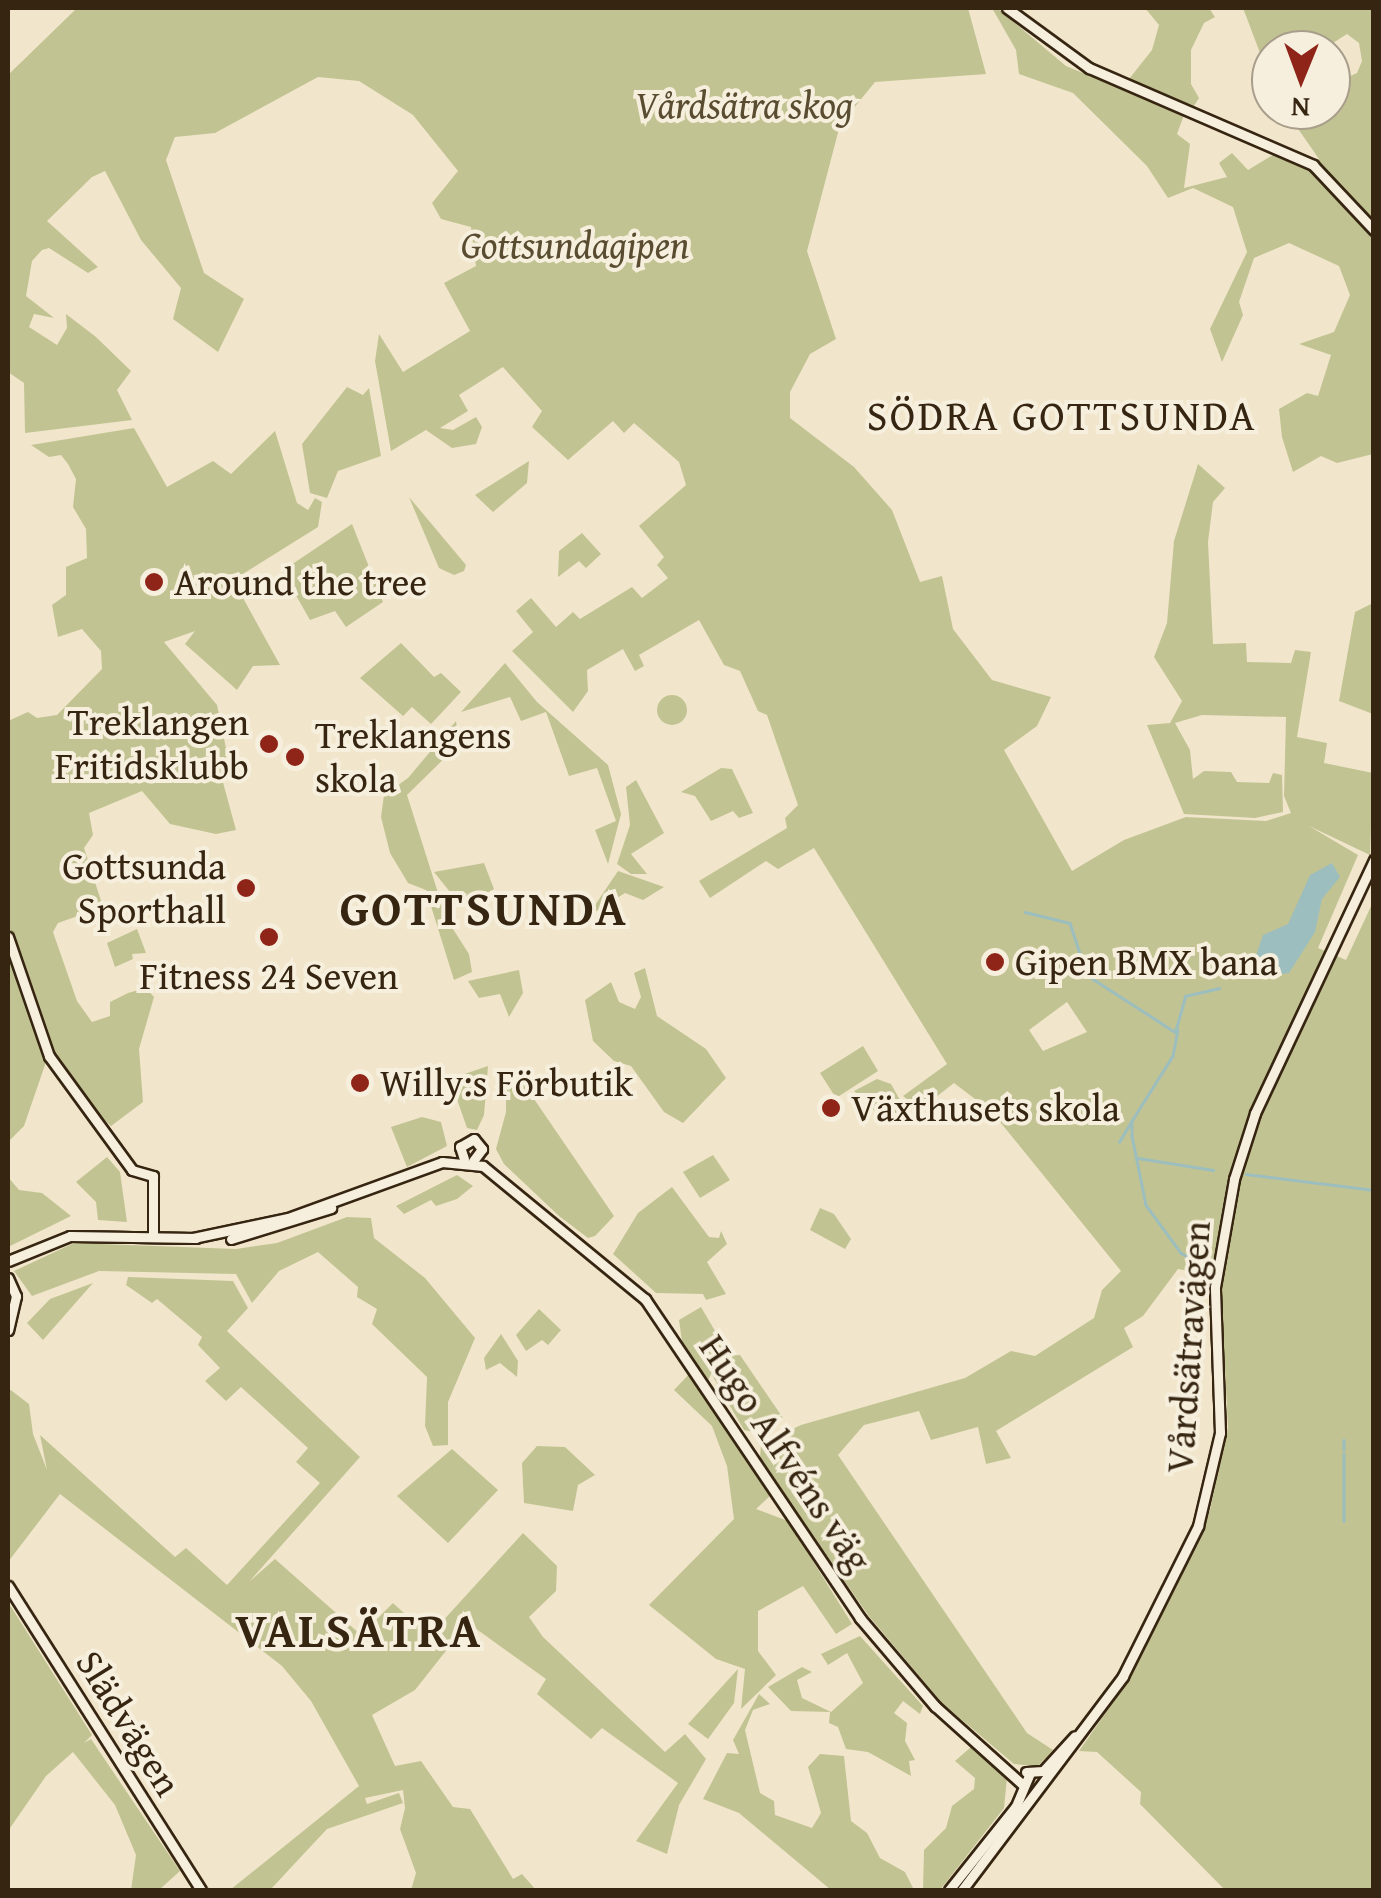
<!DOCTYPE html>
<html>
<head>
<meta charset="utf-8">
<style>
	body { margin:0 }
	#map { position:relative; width:1381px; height:1898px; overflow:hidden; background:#f1e6cb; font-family:"Gentium Book Plus",serif }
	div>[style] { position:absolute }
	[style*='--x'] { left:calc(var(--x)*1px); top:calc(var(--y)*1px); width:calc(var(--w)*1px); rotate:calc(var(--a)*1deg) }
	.green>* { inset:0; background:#c2c392 }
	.round { border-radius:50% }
	.water>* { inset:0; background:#9cbebe }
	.stream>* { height:2.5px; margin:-1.25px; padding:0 1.25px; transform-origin:1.25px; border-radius:1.25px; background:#9cbebe }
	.roads { filter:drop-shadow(2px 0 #362511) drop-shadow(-2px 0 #362511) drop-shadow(0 2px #362511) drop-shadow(0 -2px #362511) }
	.secondary>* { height:9px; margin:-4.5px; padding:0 4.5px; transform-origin:4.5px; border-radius:4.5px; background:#f6efdd }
	.dots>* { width:28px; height:28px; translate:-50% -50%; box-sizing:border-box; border:5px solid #f6efdd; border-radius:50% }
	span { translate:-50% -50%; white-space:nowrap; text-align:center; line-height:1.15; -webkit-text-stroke:8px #f6efdd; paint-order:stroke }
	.park-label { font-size:38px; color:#594c31; font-style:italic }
	.poi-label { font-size:38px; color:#362511 }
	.left { translate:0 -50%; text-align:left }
	.right { translate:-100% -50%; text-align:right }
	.street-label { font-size:38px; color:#362511 }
	.quarter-label { font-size:42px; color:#362511; letter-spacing:2.5px }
	.district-label { font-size:48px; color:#362511; font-weight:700; letter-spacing:2.5px }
	.frame { position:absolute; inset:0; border:10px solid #362511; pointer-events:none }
	.north { position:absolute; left:1251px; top:30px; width:100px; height:100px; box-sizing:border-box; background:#f6efdd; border:2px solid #a99e8b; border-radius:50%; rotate:181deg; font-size:28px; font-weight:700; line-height:40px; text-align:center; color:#362511 }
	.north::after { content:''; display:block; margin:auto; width:35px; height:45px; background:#8f2418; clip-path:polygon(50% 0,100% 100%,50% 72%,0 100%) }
</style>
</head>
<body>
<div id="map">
	<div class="green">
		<div style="clip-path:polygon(evenodd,77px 8px,968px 8px,986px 74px,875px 82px,840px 125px,807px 251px,836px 339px,810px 354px,790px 392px,790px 418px,854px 467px,892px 510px,920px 582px,942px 576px,953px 629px,992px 680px,1051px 697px,1037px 726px,1004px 750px,1072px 871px,1124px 840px,1186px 817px,1266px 821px,1291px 813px,1284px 796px,1286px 717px,1202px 715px,1175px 723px,1190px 750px,1193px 779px,1204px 771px,1231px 772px,1237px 782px,1269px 783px,1273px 773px,1282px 775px,1283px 812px,1255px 818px,1184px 814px,1147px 725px,1170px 723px,1182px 701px,1154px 657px,1167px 623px,1174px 541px,1198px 464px,1225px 488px,1213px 502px,1208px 542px,1213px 644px,1246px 643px,1247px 662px,1291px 663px,1295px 650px,1311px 652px,1297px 737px,1327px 743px,1324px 763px,1373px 773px,1370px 855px,1309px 826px,1358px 855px,1318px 948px,1346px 960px,1373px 902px,1373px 1890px,1225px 1890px,1140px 1804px,1141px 1792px,1097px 1752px,1079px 1751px,1123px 1688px,1210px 1510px,1228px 1427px,1220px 1277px,1178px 1269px,1143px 1316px,1124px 1328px,1133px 1347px,996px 1431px,1011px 1458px,986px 1464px,978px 1427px,931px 1440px,919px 1411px,864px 1425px,838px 1455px,1027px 1733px,1053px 1750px,1038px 1766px,1014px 1764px,942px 1703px,868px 1615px,760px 1459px,761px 1444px,801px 1425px,965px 1378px,1011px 1351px,1035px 1356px,1094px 1318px,1102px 1290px,1121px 1271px,992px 1112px,954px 1083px,931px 1101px,912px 1103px,903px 1096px,947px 1064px,814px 848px,778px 869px,766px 861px,710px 898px,699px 881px,787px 828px,785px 818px,798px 805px,767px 715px,758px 711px,740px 671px,724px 665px,699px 620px,639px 655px,644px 666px,635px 671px,623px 649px,587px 670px,588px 691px,573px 712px,512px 651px,533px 632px,516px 611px,531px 598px,556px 627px,573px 612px,580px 619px,632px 587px,642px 598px,668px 578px,657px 565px,664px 557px,639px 526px,686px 485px,679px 462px,634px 423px,624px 433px,613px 421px,568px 460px,532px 427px,542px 411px,503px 367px,459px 395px,468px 411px,440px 428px,453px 430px,476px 417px,482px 427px,476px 444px,452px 448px,426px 430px,391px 451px,375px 361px,379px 334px,403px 372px,470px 331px,444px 283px,476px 266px,471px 227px,441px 219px,432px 203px,458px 171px,413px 115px,359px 81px,318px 77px,215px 133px,175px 137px,166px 160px,204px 273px,244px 299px,218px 352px,173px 319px,181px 288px,141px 240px,105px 171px,92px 177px,47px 221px,98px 267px,88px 273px,49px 248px,42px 250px,32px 261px,26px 296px,54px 318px,34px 314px,29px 327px,57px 345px,67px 328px,66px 314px,96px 337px,131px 371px,117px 390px,132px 420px,25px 433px,24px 383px,8px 372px,8px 75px,77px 8px,1067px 1002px,1087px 1032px,1043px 1051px,1029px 1030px,1067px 1002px)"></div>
		<div style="clip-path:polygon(992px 8px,997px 8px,1066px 66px,1184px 115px,1177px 134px,1190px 144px,1184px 188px,1227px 177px,1219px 163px,1232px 153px,1248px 170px,1278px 152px,1309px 171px,1319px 159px,1285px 110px,1331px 110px,1331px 85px,1357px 73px,1362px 61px,1359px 43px,1347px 34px,1322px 50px,1271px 50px,1271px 82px,1243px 8px,1373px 8px,1373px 454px,1337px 463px,1321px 456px,1293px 472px,1282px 437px,1279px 409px,1307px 393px,1318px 396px,1331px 355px,1299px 344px,1334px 332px,1350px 295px,1339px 266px,1289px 243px,1254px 258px,1239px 302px,1243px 315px,1222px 362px,1210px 329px,1247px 252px,1233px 207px,1193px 188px,1168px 198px,1147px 166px,1073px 93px,1019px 74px,1016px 50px)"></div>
		<div style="clip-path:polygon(1145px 8px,1209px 8px,1215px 17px,1204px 23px,1191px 50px,1191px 84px,1199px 98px,1194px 106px,1129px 79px,1152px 50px,1159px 25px)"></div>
		<div style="clip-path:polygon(347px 387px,363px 395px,369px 388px,381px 456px,338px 471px,327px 498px,310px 493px,302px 444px)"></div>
		<div style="clip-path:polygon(134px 428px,167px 487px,213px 461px,231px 474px,275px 431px,297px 503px,308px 510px,315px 498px,322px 502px,318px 527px,233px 580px,280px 665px,253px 666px,237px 690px,185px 644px,195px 631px,164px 642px,217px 705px,227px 753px,221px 775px,236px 830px,216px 834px,170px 824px,142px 791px,89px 813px,93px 835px,84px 848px,103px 907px,58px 923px,53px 932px,77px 1001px,92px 1022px,110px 1016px,110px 1002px,128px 993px,146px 988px,154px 997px,139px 1049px,143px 1102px,111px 1126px,84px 1101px,53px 1055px,20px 975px,8px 920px,8px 721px,28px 712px,37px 718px,57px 715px,102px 669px,101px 651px,82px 629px,58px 637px,52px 605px,66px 595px,66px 567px,87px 558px,86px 529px,73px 507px,76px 479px,68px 464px,61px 455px,49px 457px,31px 445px)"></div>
		<div style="clip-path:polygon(529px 461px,527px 483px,493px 512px,475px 495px)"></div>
		<div style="clip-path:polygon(409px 497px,466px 565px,464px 571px,454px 575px,439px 568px)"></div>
		<div style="clip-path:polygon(352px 524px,383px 602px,346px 627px,335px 611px,310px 620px,282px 571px)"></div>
		<div style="clip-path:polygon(582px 533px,601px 554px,586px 568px,579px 561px,558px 577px,559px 551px)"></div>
		<div style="clip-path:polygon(1373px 603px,1373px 714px,1339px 701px,1355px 612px)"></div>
		<div style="clip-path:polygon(401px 643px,434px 677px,441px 673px,461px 692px,431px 724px,412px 707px,403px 716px,360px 678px)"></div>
		<div style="clip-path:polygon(505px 663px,537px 702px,608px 765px,621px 814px,608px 864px,595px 830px,616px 821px,597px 768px,569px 776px,546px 712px,521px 721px,510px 697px,461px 712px)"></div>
		<div class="round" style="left:657px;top:695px;width:30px;height:30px"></div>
		<div style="clip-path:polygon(456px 721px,459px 744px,407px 795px,446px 918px,469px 954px,472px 972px,454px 980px,426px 890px,408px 883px,390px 853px,381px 817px,384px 795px,408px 778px)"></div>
		<div style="clip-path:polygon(721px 768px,732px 769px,753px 813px,739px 818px,733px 811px,711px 821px,695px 796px,681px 792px)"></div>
		<div style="clip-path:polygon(636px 780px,664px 833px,631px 854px,647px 874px,631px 874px,617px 864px,630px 825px,626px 787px)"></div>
		<div style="clip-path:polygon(484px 863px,494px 889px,462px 907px,434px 872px)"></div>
		<div style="clip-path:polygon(618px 871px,664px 887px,643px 900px,625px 893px,587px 917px)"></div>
		<div style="clip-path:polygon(137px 929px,146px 953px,132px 954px,133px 959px,115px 967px,107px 943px)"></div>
		<div style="clip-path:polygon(8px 953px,47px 1059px,24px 1126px,8px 1142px)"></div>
		<div style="clip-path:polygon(645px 968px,657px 1016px,706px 1049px,726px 1078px,683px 1123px,664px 1112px,631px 1066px,614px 1061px,593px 1041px,585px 1000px,611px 982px,619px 1002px,635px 1009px,641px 997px,634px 973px)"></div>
		<div style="clip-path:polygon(519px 970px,523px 993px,509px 1017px,500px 994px,479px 998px,468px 981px)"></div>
		<div style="clip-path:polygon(863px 1046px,878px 1071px,836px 1098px,820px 1073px)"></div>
		<div style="clip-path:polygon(488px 1066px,484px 1115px,477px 1130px,467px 1128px,450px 1079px)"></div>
		<div style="clip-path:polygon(506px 1072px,519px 1077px,614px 1216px,595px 1236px,588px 1238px,559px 1216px,504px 1164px,496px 1149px,506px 1112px)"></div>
		<div style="clip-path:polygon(877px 1079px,891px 1084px,905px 1109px,887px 1123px,854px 1091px)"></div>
		<div style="clip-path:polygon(422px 1117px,441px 1122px,447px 1146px,407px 1167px,391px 1127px)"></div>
		<div style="clip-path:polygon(713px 1155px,730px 1180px,700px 1198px,683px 1172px)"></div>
		<div style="clip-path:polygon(107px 1157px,120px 1172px,127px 1222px,98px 1220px,96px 1202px,76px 1182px)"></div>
		<div style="clip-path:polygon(457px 1175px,473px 1186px,457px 1199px,436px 1206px,431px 1200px,404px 1214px,396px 1206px)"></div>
		<div style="clip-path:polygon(8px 1177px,19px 1190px,42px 1193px,71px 1216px,8px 1247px)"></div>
		<div style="clip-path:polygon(672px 1187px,709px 1237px,719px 1238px,721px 1231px,727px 1244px,707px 1262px,726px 1294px,706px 1300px,703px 1294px,656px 1293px,613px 1254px,638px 1213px)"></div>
		<div style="clip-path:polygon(820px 1208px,834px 1214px,851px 1239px,845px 1249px,810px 1230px)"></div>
		<div style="clip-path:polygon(347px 1217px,371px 1218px,374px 1238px,425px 1278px,475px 1338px,448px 1402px,448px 1445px,433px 1446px,425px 1426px,427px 1377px,372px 1324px,377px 1309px,357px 1297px,358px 1287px,318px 1252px,279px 1271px,252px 1303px,236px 1274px,99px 1271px,32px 1296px,14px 1271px,74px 1243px,236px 1249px,277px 1243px)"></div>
		<div style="clip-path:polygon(128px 1277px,233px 1281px,248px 1308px,227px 1331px,360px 1457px,249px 1582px,275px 1559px,361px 1635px,393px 1603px,429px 1636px,523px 1533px,557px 1566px,556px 1591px,529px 1617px,543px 1637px,665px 1752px,685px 1734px,706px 1759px,679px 1805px,667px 1854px,636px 1841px,678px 1783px,602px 1728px,591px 1739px,537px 1694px,546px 1679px,468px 1623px,415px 1690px,372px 1715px,395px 1766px,421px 1761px,453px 1807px,470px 1809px,513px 1879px,522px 1874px,536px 1890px,411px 1890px,416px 1873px,400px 1829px,405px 1808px,403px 1790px,365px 1798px,367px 1804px,399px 1793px,403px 1803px,327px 1829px,270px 1890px,230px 1890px,359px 1786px,311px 1701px,282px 1666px,60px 1494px,8px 1562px,8px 1388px,29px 1404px,33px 1434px,47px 1470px,40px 1435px,175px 1557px,186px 1548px,227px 1585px,320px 1483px,296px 1462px,308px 1448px,241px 1387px,226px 1401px,205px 1381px,220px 1368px,198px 1345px,202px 1337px,157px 1299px,152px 1303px,126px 1285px)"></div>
		<div style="clip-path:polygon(93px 1283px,43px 1340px,27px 1323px,50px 1299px)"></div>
		<div style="clip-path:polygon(701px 1307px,725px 1348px,708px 1380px,682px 1341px,679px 1320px)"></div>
		<div style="clip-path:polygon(539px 1309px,561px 1330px,548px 1345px,542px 1340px,526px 1351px,516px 1335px)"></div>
		<div style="clip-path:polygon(501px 1334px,518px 1361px,517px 1377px,500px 1363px,486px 1370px,484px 1358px)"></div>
		<div style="clip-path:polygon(740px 1355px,783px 1418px,754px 1432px,744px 1430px,712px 1375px,725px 1356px)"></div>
		<div style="clip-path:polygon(691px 1372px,772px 1494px,756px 1509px,788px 1521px,852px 1624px,836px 1634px,803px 1586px,758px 1611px,758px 1651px,776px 1675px,741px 1709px,745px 1669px,716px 1659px,649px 1605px,734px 1519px,727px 1466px,712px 1426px,674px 1390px)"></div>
		<div style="clip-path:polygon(537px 1446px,565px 1447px,595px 1475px,578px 1485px,573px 1511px,524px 1503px,522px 1463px)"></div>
		<div style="clip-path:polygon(452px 1449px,498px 1490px,448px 1543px,397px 1496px)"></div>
		<div style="clip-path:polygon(8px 1602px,92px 1735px,84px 1743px,91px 1739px,180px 1871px,159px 1890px,131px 1890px,136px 1855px,115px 1805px,73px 1752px,46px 1776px,8px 1831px)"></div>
		<div style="clip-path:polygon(860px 1636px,923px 1706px,920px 1714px,903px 1701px,894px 1713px,907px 1723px,905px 1741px,915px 1760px,909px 1761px,911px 1776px,868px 1752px,846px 1749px,838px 1727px,829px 1723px,830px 1712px,791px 1711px,768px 1687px,802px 1667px,812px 1672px,797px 1680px,802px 1698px,831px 1712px,863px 1683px,847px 1653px,828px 1665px,821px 1654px)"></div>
		<div style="clip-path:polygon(738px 1669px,734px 1703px,708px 1739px,688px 1724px)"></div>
		<div style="clip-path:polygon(759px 1694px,770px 1704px,753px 1710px,745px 1730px,760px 1793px,774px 1801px,775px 1815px,812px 1828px,821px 1813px,808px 1767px,820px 1754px,844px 1756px,851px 1821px,867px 1833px,880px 1858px,905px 1872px,914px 1890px,831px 1890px,739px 1813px,703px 1799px,727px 1753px,739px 1754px,733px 1740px)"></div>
		<div style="clip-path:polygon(971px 1747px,1007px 1778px,1004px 1808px,940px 1890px,923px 1890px,924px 1850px,946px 1828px,952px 1806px,974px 1789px,975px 1778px,955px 1761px)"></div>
	</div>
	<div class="water">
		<div style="clip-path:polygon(1332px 863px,1340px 877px,1322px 899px,1315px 932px,1289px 973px,1263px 977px,1253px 964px,1263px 935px,1288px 924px,1310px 875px)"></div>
	</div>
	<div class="stream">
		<div style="--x:1025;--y:912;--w:46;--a:13.7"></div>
		<div style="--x:1070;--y:923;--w:55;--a:71.9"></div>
		<div style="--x:1087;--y:975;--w:105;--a:32.9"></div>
		<div style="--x:1175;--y:1032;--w:37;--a:-74"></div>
		<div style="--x:1185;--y:996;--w:35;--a:-13"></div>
		<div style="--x:1249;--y:974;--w:10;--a:-24"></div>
		<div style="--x:1178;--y:1030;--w:26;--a:101"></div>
		<div style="--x:1173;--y:1056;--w:77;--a:122.2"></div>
		<div style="--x:1132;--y:1121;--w:15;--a:90"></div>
		<div style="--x:1132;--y:1136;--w:70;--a:78.5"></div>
		<div style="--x:1146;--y:1205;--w:59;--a:53.9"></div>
		<div style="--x:1181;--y:1253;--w:13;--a:27"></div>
		<div style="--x:1119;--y:1142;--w:23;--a:-59"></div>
		<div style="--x:1138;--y:1158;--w:76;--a:9.1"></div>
		<div style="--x:1246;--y:1174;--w:129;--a:7.1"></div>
		<div style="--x:1344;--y:1440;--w:9;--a:90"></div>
		<div style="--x:1344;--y:1453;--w:68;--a:90"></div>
	</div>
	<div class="roads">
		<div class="secondary">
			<div style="--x:1007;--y:8;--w:102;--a:36.2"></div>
			<div style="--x:1089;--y:68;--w:244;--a:23.4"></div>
			<div style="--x:1313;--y:165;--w:89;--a:46.8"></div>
			<div style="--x:8;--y:937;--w:126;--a:71"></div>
			<div style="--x:49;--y:1056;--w:141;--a:53.9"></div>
			<div style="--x:132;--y:1170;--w:22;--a:16"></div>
			<div style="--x:153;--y:1176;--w:60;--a:90"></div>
			<div style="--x:464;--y:1159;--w:13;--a:-108"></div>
			<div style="--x:460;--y:1147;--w:16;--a:-30"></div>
			<div style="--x:474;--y:1139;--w:13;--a:51"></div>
			<div style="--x:482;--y:1149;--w:15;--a:127"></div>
			<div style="--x:193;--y:1238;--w:97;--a:-11.9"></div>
			<div style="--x:288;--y:1218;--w:164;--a:-20"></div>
			<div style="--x:442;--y:1162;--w:41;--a:5.6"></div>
			<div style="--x:483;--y:1166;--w:210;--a:39.4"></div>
			<div style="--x:645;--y:1299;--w:385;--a:56"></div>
			<div style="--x:860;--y:1618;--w:116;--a:49.6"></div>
			<div style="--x:935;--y:1706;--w:117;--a:41.9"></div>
			<div style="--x:231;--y:1239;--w:105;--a:-17.2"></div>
			<div style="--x:8;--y:1261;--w:67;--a:-22"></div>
			<div style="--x:70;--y:1236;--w:126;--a:0.9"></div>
			<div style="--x:8;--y:1278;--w:20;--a:66"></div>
			<div style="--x:16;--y:1296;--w:35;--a:103"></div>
			<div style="--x:8;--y:1586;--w:360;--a:57.6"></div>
			<div style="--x:1026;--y:1772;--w:17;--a:-3"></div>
			<div style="--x:1043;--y:1771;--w:47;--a:-47.6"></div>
			<div style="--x:949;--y:1890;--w:107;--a:-51.4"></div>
			<div style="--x:1016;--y:1806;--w:36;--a:-67"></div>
			<div style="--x:962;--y:1890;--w:268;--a:-53"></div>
			<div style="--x:1123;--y:1676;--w:168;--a:-63.4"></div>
			<div style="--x:1198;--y:1526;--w:96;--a:-76.7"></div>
			<div style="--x:1220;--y:1433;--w:146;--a:-92"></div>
			<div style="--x:1215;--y:1287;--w:110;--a:-80"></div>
			<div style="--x:1234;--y:1179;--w:69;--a:-72.3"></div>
			<div style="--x:1255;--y:1113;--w:280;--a:-64.8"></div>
		</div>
	</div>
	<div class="dots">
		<div style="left:154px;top:582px;background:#8f2418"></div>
		<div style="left:269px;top:744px;background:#8f2418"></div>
		<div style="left:295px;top:757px;background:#8f2418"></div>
		<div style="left:246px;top:888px;background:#8f2418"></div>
		<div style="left:269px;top:937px;background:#8f2418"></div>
		<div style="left:995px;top:962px;background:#8f2418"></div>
		<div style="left:360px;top:1083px;background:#8f2418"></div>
		<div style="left:831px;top:1108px;background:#8f2418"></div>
	</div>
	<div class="park-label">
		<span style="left:744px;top:105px">Vårdsätra skog</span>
		<span style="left:575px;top:245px">Gottsundagipen</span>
	</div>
	<div class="poi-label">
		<span class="left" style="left:174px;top:582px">Around the tree</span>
		<span class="right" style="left:249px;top:744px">Treklangen<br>Fritidsklubb</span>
		<span class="left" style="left:315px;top:757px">Treklangens<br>skola</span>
		<span class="right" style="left:226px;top:888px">Gottsunda<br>Sporthall</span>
		<span class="left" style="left:1015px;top:962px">Gipen BMX bana</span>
		<span style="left:269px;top:976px">Fitness 24 Seven</span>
		<span class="left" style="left:380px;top:1083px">Willy:s Förbutik</span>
		<span class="left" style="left:851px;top:1108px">Växthusets skola</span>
	</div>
	<div class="street-label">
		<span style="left:1188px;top:1347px;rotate:-86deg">Vårdsätravägen</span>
		<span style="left:786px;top:1453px;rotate:56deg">Hugo Alfvéns väg</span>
		<span style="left:129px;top:1723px;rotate:58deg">Slädvägen</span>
	</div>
	<div class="quarter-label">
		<span style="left:1062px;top:415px">SÖDRA GOTTSUNDA</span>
	</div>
	<div class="district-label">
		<span style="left:484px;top:908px">GOTTSUNDA</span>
		<span style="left:359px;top:1630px">VALSÄTRA</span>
	</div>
	<div class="frame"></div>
	<div class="north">N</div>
</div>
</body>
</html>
